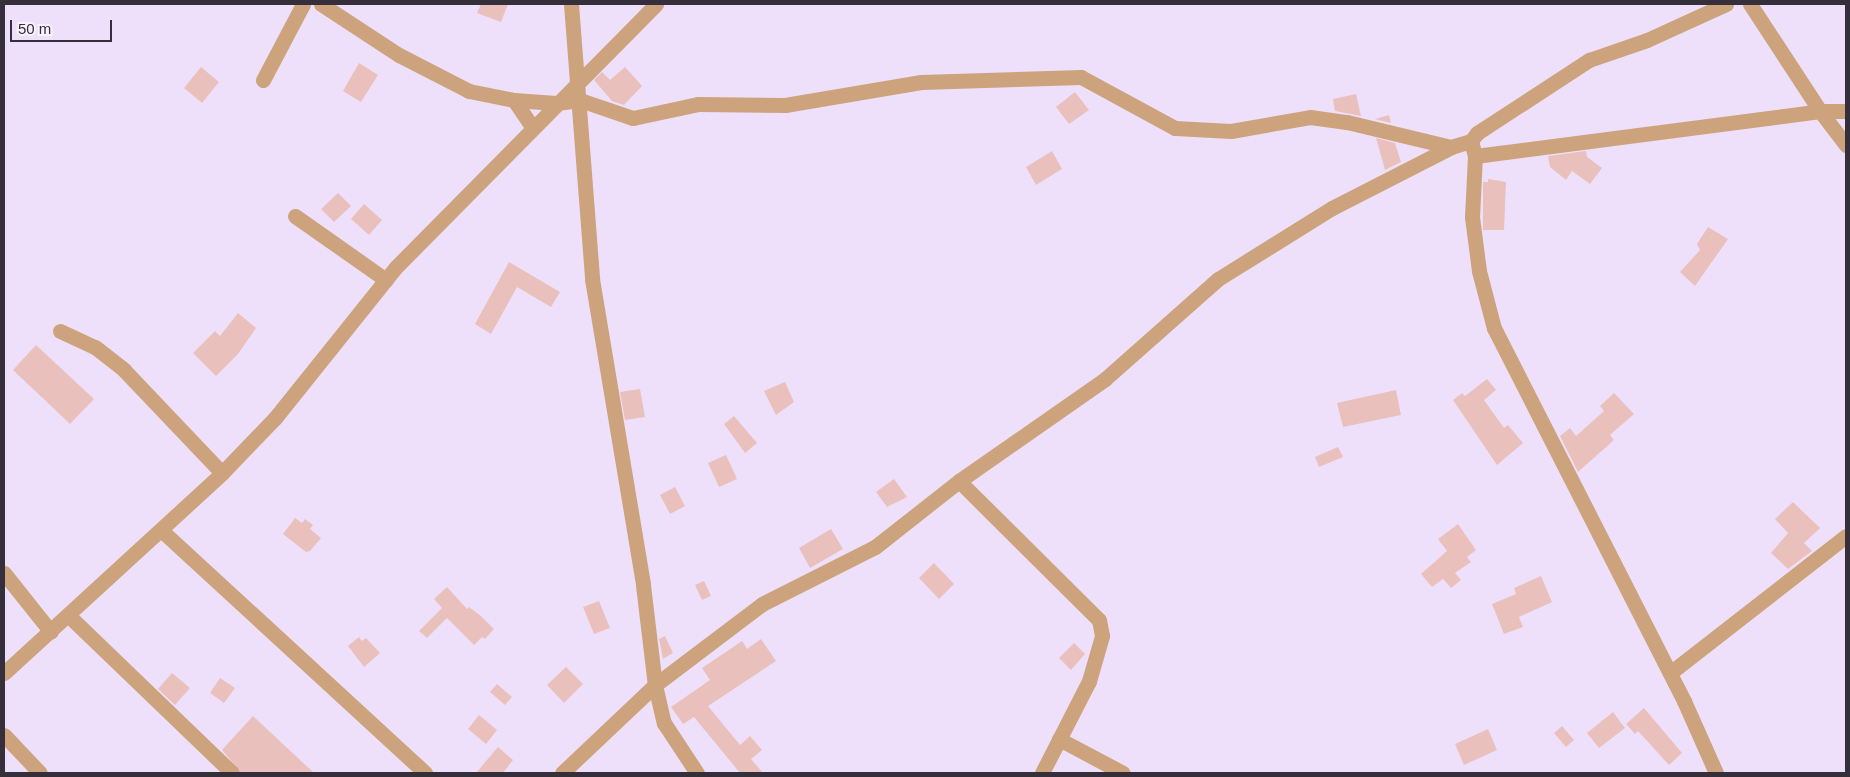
<!DOCTYPE html>
<html>
<head>
<meta charset="utf-8">
<style>
	body { margin:0 }
	#map { position:relative; width:1850px; height:777px; overflow:hidden; background:#eee0fb; font-family:Arial,sans-serif }
	div>[style] { position:absolute }
	[style*='--x'] { left:calc(var(--x)*1px); top:calc(var(--y)*1px); width:calc(var(--w)*1px); rotate:calc(var(--a)*1deg) }
	.building>* { inset:0; background:#eac0bd }
	.minor>* { height:15px; margin:-7.5px; padding:0 7.5px; transform-origin:7.5px; border-radius:7.5px; background:#cca37c }
	span { translate:-50% -50%; white-space:nowrap; text-align:center; line-height:1.15; -webkit-text-stroke:4.5px #f8f1fe; paint-order:stroke }
	.frame { position:absolute; inset:0; border:5px solid #352e3b; pointer-events:none }
	.scale { position:absolute; left:10px; top:20px; width:102px; height:22px; box-sizing:border-box; border:2px solid #352e3b; border-top:0; padding-left:6px; font-size:15px; line-height:18px; white-space:nowrap; color:#352e3b; -webkit-text-stroke:4px #f8f1fe; paint-order:stroke }
</style>
</head>
<body>
<div id="map">
	<div class="building">
		<div style="clip-path:polygon(481px 4px,508px 4px,501px 22px,477px 13px)"></div>
		<div style="clip-path:polygon(359px 63px,378px 75px,361px 102px,343px 91px)"></div>
		<div style="clip-path:polygon(201px 67px,219px 82px,202px 103px,184px 88px)"></div>
		<div style="clip-path:polygon(625px 67px,642px 86px,624px 105px,612px 101px,594px 80px,602px 72px,610px 80px)"></div>
		<div style="clip-path:polygon(1075px 92px,1089px 110px,1069px 124px,1056px 107px)"></div>
		<div style="clip-path:polygon(1356px 94px,1361px 116px,1335px 111px,1333px 99px)"></div>
		<div style="clip-path:polygon(1389px 115px,1391px 123px,1375px 119px)"></div>
		<div style="clip-path:polygon(1376px 138px,1395px 143px,1401px 162px,1385px 170px)"></div>
		<div style="clip-path:polygon(1052px 151px,1062px 169px,1036px 185px,1026px 167px)"></div>
		<div style="clip-path:polygon(1586px 151px,1587px 157px,1602px 168px,1590px 184px,1572px 171px,1566px 180px,1550px 167px,1548px 156px)"></div>
		<div style="clip-path:polygon(1488px 179px,1506px 182px,1504px 230px,1483px 230px,1483px 182px,1488px 182px)"></div>
		<div style="clip-path:polygon(338px 193px,351px 206px,334px 222px,321px 209px)"></div>
		<div style="clip-path:polygon(364px 204px,382px 220px,369px 235px,351px 219px)"></div>
		<div style="clip-path:polygon(1708px 227px,1728px 239px,1695px 286px,1680px 272px,1700px 250px,1697px 244px)"></div>
		<div style="clip-path:polygon(509px 262px,560px 292px,551px 307px,517px 287px,491px 334px,475px 324px)"></div>
		<div style="clip-path:polygon(238px 313px,256px 328px,238px 354px,216px 376px,193px 353px,215px 331px,220px 336px)"></div>
		<div style="clip-path:polygon(36px 345px,94px 399px,70px 424px,13px 370px)"></div>
		<div style="clip-path:polygon(1487px 379px,1496px 390px,1484px 400px,1504px 428px,1508px 425px,1523px 443px,1497px 465px,1453px 400px,1462px 393px,1465px 396px)"></div>
		<div style="clip-path:polygon(785px 382px,794px 402px,776px 415px,764px 391px)"></div>
		<div style="clip-path:polygon(640px 389px,645px 417px,625px 420px,620px 392px)"></div>
		<div style="clip-path:polygon(1396px 390px,1401px 415px,1343px 427px,1337px 403px)"></div>
		<div style="clip-path:polygon(1614px 393px,1634px 414px,1610px 435px,1614px 440px,1578px 472px,1560px 436px,1570px 428px,1576px 436px,1604px 411px,1600px 406px)"></div>
		<div style="clip-path:polygon(734px 416px,757px 443px,745px 453px,724px 424px)"></div>
		<div style="clip-path:polygon(1338px 447px,1343px 457px,1319px 467px,1315px 457px)"></div>
		<div style="clip-path:polygon(726px 455px,737px 479px,719px 487px,708px 463px)"></div>
		<div style="clip-path:polygon(894px 479px,907px 497px,887px 507px,876px 492px)"></div>
		<div style="clip-path:polygon(675px 487px,685px 506px,670px 514px,660px 495px)"></div>
		<div style="clip-path:polygon(1793px 502px,1820px 528px,1804px 543px,1812px 551px,1788px 569px,1771px 553px,1788px 533px,1775px 519px)"></div>
		<div style="clip-path:polygon(295px 518px,302px 523px,305px 519px,313px 525px,310px 529px,321px 538px,310px 551px,306px 552px,283px 534px)"></div>
		<div style="clip-path:polygon(1458px 524px,1476px 550px,1467px 557px,1471px 562px,1455px 573px,1461px 580px,1451px 588px,1443px 579px,1432px 587px,1421px 574px,1447px 551px,1438px 539px)"></div>
		<div style="clip-path:polygon(831px 529px,843px 549px,810px 568px,799px 548px)"></div>
		<div style="clip-path:polygon(934px 563px,954px 584px,939px 599px,919px 578px)"></div>
		<div style="clip-path:polygon(1541px 576px,1552px 602px,1519px 617px,1523px 627px,1504px 634px,1492px 604px,1516px 594px,1514px 588px)"></div>
		<div style="clip-path:polygon(704px 581px,711px 596px,702px 600px,695px 585px)"></div>
		<div style="clip-path:polygon(447px 587px,467px 609px,469px 607px,481px 616px,494px 629px,485px 639px,482px 637px,474px 645px,447px 618px,427px 638px,419px 631px,442px 608px,434px 599px)"></div>
		<div style="clip-path:polygon(599px 601px,610px 628px,594px 634px,583px 607px)"></div>
		<div style="clip-path:polygon(665px 636px,673px 653px,663px 659px,659px 639px)"></div>
		<div style="clip-path:polygon(359px 637px,362px 641px,366px 638px,380px 653px,364px 667px,348px 646px)"></div>
		<div style="clip-path:polygon(761px 639px,776px 661px,708px 706px,740px 745px,750px 736px,762px 750px,751px 759px,763px 773px,740px 773px,694px 717px,683px 724px,671px 707px,710px 680px,702px 668px,742px 641px,747px 649px)"></div>
		<div style="clip-path:polygon(1074px 643px,1085px 654px,1071px 670px,1059px 658px)"></div>
		<div style="clip-path:polygon(566px 667px,583px 684px,564px 703px,547px 685px)"></div>
		<div style="clip-path:polygon(172px 673px,190px 688px,175px 705px,158px 689px)"></div>
		<div style="clip-path:polygon(220px 678px,235px 688px,224px 703px,210px 693px)"></div>
		<div style="clip-path:polygon(497px 684px,512px 697px,505px 705px,490px 692px)"></div>
		<div style="clip-path:polygon(1644px 708px,1682px 753px,1669px 765px,1638px 731px,1635px 734px,1626px 724px)"></div>
		<div style="clip-path:polygon(1613px 712px,1625px 728px,1599px 748px,1587px 733px)"></div>
		<div style="clip-path:polygon(479px 715px,497px 730px,486px 744px,468px 729px)"></div>
		<div style="clip-path:polygon(253px 716px,314px 773px,241px 773px,222px 750px)"></div>
		<div style="clip-path:polygon(1562px 726px,1574px 740px,1566px 747px,1554px 733px)"></div>
		<div style="clip-path:polygon(1488px 729px,1497px 750px,1464px 765px,1455px 744px)"></div>
		<div style="clip-path:polygon(498px 747px,513px 760px,503px 773px,476px 773px)"></div>
	</div>
	<div class="minor">
		<div style="--x:321;--y:4;--w:93;--a:33.2"></div>
		<div style="--x:399;--y:55;--w:79;--a:27.2"></div>
		<div style="--x:469;--y:91;--w:46;--a:11.3"></div>
		<div style="--x:514;--y:100;--w:42;--a:4.1"></div>
		<div style="--x:556;--y:103;--w:24;--a:-7"></div>
		<div style="--x:580;--y:100;--w:56;--a:18.8"></div>
		<div style="--x:633;--y:118;--w:66;--a:-12.2"></div>
		<div style="--x:698;--y:104;--w:87;--a:0.7"></div>
		<div style="--x:785;--y:105;--w:138;--a:-9.6"></div>
		<div style="--x:921;--y:82;--w:160;--a:-1.8"></div>
		<div style="--x:1081;--y:77;--w:107;--a:28.5"></div>
		<div style="--x:1175;--y:128;--w:56;--a:3.1"></div>
		<div style="--x:1231;--y:131;--w:80;--a:-10"></div>
		<div style="--x:1310;--y:117;--w:37;--a:8"></div>
		<div style="--x:1347;--y:122;--w:107;--a:13.5"></div>
		<div style="--x:571;--y:4;--w:276;--a:85.6"></div>
		<div style="--x:592;--y:279;--w:310;--a:80.5"></div>
		<div style="--x:643;--y:585;--w:101;--a:83.2"></div>
		<div style="--x:655;--y:685;--w:39;--a:77"></div>
		<div style="--x:664;--y:723;--w:60;--a:56.6"></div>
		<div style="--x:1750;--y:4;--w:128;--a:56.8"></div>
		<div style="--x:1820;--y:111;--w:43;--a:52.6"></div>
		<div style="--x:263;--y:80;--w:86;--a:-62.2"></div>
		<div style="--x:514;--y:100;--w:32;--a:56"></div>
		<div style="--x:1471;--y:141;--w:16;--a:75"></div>
		<div style="--x:1475;--y:156;--w:61;--a:92.8"></div>
		<div style="--x:1472;--y:217;--w:54;--a:82.6"></div>
		<div style="--x:1479;--y:271;--w:59;--a:75.3"></div>
		<div style="--x:1494;--y:328;--w:419;--a:63"></div>
		<div style="--x:1684;--y:701;--w:79;--a:66"></div>
		<div style="--x:1475;--y:156;--w:348;--a:-7.4"></div>
		<div style="--x:1820;--y:111;--w:26;--a:0"></div>
		<div style="--x:295;--y:216;--w:111;--a:35.1"></div>
		<div style="--x:60;--y:331;--w:38;--a:25"></div>
		<div style="--x:95;--y:347;--w:37;--a:38"></div>
		<div style="--x:124;--y:370;--w:142;--a:46.4"></div>
		<div style="--x:959;--y:481;--w:197;--a:44.8"></div>
		<div style="--x:1099;--y:620;--w:16;--a:79"></div>
		<div style="--x:1102;--y:636;--w:47;--a:106.1"></div>
		<div style="--x:1089;--y:681;--w:103;--a:117.1"></div>
		<div style="--x:161;--y:530;--w:359;--a:42.6"></div>
		<div style="--x:4;--y:573;--w:75;--a:51.5"></div>
		<div style="--x:69;--y:616;--w:226;--a:43.9"></div>
		<div style="--x:4;--y:673;--w:296;--a:-42.5"></div>
		<div style="--x:222;--y:473;--w:76;--a:-46.1"></div>
		<div style="--x:275;--y:418;--w:193;--a:-51.3"></div>
		<div style="--x:396;--y:267;--w:370;--a:-45.3"></div>
		<div style="--x:1670;--y:673;--w:223;--a:-37.9"></div>
		<div style="--x:4;--y:735;--w:52;--a:46.5"></div>
		<div style="--x:1059;--y:739;--w:72;--a:28"></div>
		<div style="--x:562;--y:773;--w:128;--a:-43.4"></div>
		<div style="--x:655;--y:685;--w:134;--a:-37.1"></div>
		<div style="--x:762;--y:604;--w:127;--a:-26.8"></div>
		<div style="--x:875;--y:547;--w:107;--a:-38.2"></div>
		<div style="--x:959;--y:481;--w:178;--a:-34.9"></div>
		<div style="--x:1105;--y:379;--w:151;--a:-41.5"></div>
		<div style="--x:1218;--y:279;--w:134;--a:-31.9"></div>
		<div style="--x:1332;--y:208;--w:134;--a:-27.1"></div>
		<div style="--x:1451;--y:147;--w:21;--a:-17"></div>
		<div style="--x:1471;--y:141;--w:10;--a:-53"></div>
		<div style="--x:1477;--y:133;--w:134;--a:-33.1"></div>
		<div style="--x:1589;--y:60;--w:61;--a:-19"></div>
		<div style="--x:1647;--y:40;--w:87;--a:-24.5"></div>
	</div>
	<div class="frame"></div>
	<div class="scale">50 m</div>
</div>
</body>
</html>
